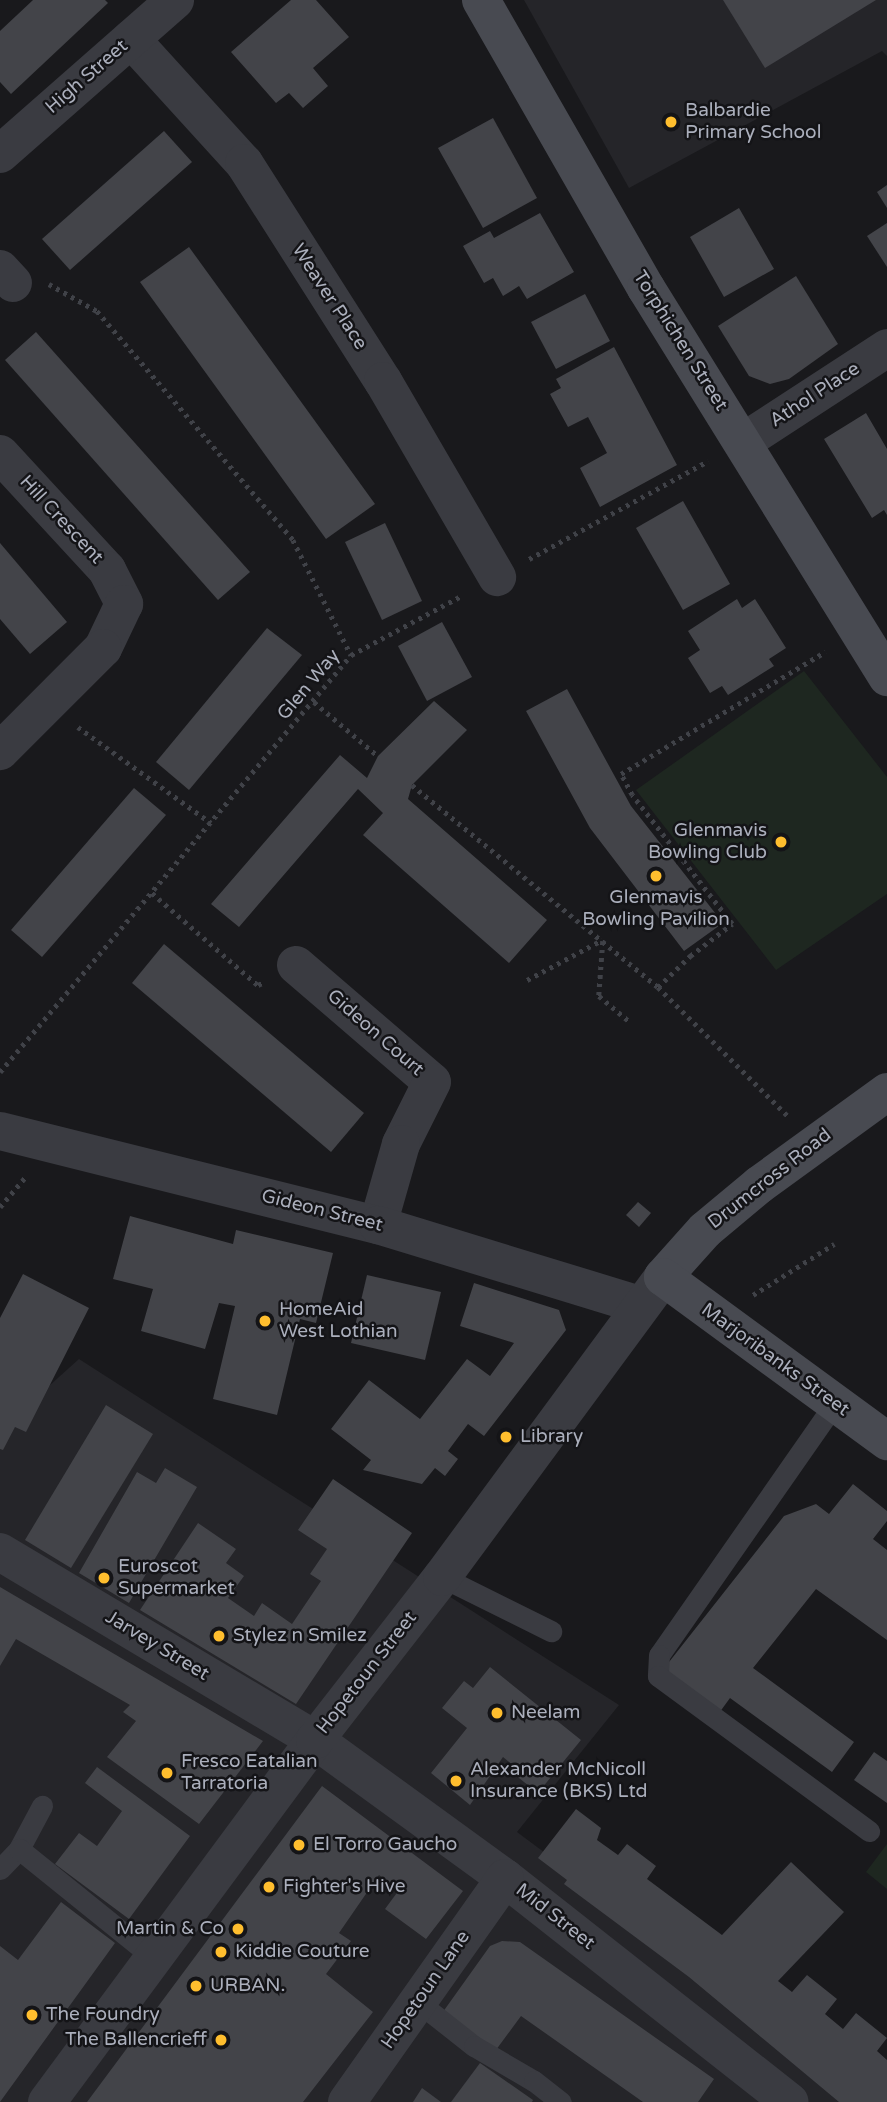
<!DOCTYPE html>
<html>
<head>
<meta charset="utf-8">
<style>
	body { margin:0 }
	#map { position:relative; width:887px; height:2102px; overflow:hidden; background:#19191c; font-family:"Varela Round",sans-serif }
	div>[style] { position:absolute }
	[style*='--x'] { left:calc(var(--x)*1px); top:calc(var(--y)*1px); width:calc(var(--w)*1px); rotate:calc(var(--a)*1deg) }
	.built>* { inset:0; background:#252529 }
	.green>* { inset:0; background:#1e2720 }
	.building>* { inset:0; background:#434449 }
	.path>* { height:4.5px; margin-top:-2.25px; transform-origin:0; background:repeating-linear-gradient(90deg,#404248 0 3.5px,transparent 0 8.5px) }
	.service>* { height:21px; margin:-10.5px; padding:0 10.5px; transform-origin:10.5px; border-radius:10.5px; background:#3a3b41 }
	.minor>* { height:38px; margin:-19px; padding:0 19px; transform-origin:19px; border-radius:19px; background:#3a3b41 }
	.tertiary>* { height:38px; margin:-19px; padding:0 19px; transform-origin:19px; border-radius:19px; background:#3a3b41 }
	.secondary>* { height:38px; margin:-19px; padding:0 19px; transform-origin:19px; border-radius:19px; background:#484a51 }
	.dots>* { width:19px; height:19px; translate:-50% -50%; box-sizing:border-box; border:4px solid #141417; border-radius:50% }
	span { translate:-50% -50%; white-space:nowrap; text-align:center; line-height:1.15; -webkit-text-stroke:5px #141417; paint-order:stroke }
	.street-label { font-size:19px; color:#abafbc }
	.poi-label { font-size:19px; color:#abafbc }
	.left { translate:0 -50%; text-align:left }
	.right { translate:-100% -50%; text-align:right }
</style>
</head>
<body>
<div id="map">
	<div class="built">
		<div style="clip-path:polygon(524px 0,887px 0,887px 56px,882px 51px,629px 188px)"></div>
		<div style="clip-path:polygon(79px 1359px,619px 1705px,517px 1832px,879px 2102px,0 2102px,0 1430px)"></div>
	</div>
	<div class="green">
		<div style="clip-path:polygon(804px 671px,887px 777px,887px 894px,776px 970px,636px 790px)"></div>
		<div style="clip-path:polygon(887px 1844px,887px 1889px,866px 1872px)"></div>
	</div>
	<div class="building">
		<div style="clip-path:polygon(33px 0,105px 0,108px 3px,11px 94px,0 82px,0 31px)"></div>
		<div style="clip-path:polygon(291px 0,316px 0,349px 37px,313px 68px,328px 86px,303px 108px,289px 93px,276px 103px,231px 52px)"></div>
		<div style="clip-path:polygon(723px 0,876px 0,765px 68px)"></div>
		<div style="clip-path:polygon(493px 118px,537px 198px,483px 228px,438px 148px)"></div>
		<div style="clip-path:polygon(164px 131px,192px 162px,70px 270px,42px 239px)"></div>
		<div style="clip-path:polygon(887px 185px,887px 208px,877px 192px)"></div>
		<div style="clip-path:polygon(739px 208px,774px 269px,724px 297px,690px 237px)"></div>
		<div style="clip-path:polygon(540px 213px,574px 272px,527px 299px,519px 286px,503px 296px,493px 278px,484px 283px,463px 246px,490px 231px,494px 238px)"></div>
		<div style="clip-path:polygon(887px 223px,887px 267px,867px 236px)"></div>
		<div style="clip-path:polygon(189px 247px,375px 504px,326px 539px,140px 282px)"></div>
		<div style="clip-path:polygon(796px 276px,838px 344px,789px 379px,770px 384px,749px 376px,718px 326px)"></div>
		<div style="clip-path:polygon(585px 294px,610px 341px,556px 369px,531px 322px)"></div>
		<div style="clip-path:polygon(36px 332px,250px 572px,218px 600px,5px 360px)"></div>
		<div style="clip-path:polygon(614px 347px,677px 465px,600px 507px,580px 468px,607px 453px,588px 417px,568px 427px,550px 394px,561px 388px,556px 379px)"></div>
		<div style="clip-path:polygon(866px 413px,887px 449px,887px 515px,884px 510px,872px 518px,824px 439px)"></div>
		<div style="clip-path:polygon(683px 501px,730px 584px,683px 610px,636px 528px)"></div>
		<div style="clip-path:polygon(385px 523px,422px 601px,382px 620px,345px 542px)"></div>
		<div style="clip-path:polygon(0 543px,67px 622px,30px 654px,0 619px)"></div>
		<div style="clip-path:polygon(737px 599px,742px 608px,755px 599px,786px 648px,769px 659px,774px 666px,728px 695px,722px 686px,710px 693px,688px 658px,700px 650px,688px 631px)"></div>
		<div style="clip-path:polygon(442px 622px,472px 677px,427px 701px,398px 646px)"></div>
		<div style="clip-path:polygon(267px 628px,302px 655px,189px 790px,156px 762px)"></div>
		<div style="clip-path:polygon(567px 689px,631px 806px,723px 923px,684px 951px,590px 828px,526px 711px)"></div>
		<div style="clip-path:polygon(434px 701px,467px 730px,412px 785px,408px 799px,547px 920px,509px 963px,363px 835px,383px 813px,358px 789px,239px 927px,211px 904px,340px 755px,367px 778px,378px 756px)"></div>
		<div style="clip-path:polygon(134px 788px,166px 815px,42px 957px,11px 930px)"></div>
		<div style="clip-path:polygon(164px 944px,364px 1113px,331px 1152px,132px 983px)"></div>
		<div style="clip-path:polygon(638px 1202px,651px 1213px,639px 1227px,626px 1215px)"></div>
		<div style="clip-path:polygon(130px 1216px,233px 1244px,236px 1230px,333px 1253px,316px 1323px,300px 1319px,277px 1415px,213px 1399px,235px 1306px,219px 1303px,205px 1349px,141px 1331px,153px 1289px,113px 1279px)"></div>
		<div style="clip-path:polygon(23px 1274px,89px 1308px,26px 1432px,15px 1427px,3px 1450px,0 1449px,0 1318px)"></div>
		<div style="clip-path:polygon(367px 1275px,441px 1292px,425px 1360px,351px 1343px)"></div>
		<div style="clip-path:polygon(474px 1283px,559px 1310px,566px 1330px,484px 1436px,468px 1424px,448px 1451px,458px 1459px,445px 1476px,435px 1468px,422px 1484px,363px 1470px,371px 1460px,331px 1429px,369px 1380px,420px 1419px,467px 1359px,490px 1376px,514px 1343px,460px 1326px)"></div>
		<div style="clip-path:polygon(106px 1405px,153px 1434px,71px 1568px,25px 1540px)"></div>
		<div style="clip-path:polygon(165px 1468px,197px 1487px,129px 1603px,79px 1573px,137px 1472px,156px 1483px)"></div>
		<div style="clip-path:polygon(333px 1479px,412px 1533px,296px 1704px,140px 1610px,198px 1523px,236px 1549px,226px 1563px,244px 1576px,228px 1598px,254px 1616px,262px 1603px,292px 1624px,321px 1581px,310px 1574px,327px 1549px,298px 1530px)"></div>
		<div style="clip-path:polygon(853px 1484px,887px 1511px,887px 1521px,873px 1539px,887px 1550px,887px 1640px,816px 1589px,753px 1668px,854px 1742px,832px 1772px,730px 1698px,714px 1720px,658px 1676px,784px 1516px,816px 1504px,829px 1514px)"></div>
		<div style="clip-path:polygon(0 1587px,263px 1741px,199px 1824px,107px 1757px,136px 1721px,123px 1712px,130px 1705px,16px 1639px,0 1666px)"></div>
		<div style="clip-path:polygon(490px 1667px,581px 1740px,538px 1793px,510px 1771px,514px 1766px,503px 1757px,470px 1805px,431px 1773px,467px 1728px,442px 1708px,464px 1681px,473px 1688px)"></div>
		<div style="clip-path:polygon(874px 1752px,887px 1761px,887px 1803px,854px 1780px)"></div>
		<div style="clip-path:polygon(97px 1767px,190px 1836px,129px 1919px,55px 1864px,79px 1833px,97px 1846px,122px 1811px,85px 1783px)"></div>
		<div style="clip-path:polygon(322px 1786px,463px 1891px,426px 1939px,385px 1909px,399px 1890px,379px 1875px,339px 1933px,351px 1941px,326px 1974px,373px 2012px,303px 2102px,87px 2102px)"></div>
		<div style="clip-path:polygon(576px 1809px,601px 1828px,597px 1840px,618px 1855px,627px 1844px,656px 1866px,647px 1879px,722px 1935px,791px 1862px,844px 1912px,778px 1981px,792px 1992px,807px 1975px,837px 1999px,825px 2014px,843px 2029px,856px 2013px,887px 2038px,877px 2051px,887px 2060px,887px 2102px,839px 2102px,689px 1977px,564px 1884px,567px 1880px,538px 1858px)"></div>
		<div style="clip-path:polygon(61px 1902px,115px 1943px,0 2102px,0 1946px,18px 1960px)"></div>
		<div style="clip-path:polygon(502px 1941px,520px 1942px,714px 2079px,698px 2102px,643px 2102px,521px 2016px,493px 2054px,440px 2016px,490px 1946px)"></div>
		<div style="clip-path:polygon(480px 2063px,533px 2100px,532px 2102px,451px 2102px)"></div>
		<div style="clip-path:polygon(422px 2088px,441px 2102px,413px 2102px)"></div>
	</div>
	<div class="path">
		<div style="--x:49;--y:284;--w:55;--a:29.4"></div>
		<div style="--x:97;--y:311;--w:301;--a:49.4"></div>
		<div style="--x:293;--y:540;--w:129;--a:63.2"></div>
		<div style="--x:529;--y:559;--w:204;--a:-28.7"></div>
		<div style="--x:314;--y:702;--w:84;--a:40.2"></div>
		<div style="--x:78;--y:727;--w:164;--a:35.8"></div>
		<div style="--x:412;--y:785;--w:318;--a:39.4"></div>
		<div style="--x:658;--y:987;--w:185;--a:44.8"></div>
		<div style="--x:152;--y:893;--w:140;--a:41"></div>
		<div style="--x:258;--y:985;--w:4;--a:-27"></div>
		<div style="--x:603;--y:941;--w:55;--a:94.2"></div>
		<div style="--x:599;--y:996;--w:38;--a:40"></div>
		<div style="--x:527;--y:980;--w:85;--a:-28.1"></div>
		<div style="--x:658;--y:987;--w:45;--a:-44.1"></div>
		<div style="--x:690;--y:956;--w:53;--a:-37.3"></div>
		<div style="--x:732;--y:924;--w:163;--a:-127.8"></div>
		<div style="--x:632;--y:795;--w:24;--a:-118"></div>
		<div style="--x:621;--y:774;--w:238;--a:-30.9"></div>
		<div style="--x:0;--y:1072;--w:545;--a:-49.91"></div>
		<div style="--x:351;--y:655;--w:127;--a:-28.2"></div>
		<div style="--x:0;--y:1207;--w:42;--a:-49.8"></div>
		<div style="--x:753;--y:1295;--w:96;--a:-32.2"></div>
	</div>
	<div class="service">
		<div style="--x:835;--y:1403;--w:307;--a:124.9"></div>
		<div style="--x:659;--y:1655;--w:21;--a:93"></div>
		<div style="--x:658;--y:1676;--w:262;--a:36.3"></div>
		<div style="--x:442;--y:1577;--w:122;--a:26.4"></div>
		<div style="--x:19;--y:1849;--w:49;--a:-61.9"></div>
		<div style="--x:0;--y:1869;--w:28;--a:-46"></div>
		<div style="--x:19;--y:1849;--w:174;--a:38.9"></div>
		<div style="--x:418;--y:2002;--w:71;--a:38.2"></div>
		<div style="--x:474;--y:2046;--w:69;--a:30.3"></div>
		<div style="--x:534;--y:2081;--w:34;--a:38"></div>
	</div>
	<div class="minor">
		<div style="--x:131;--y:39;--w:168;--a:47.7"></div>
		<div style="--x:244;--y:163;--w:259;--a:57.5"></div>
		<div style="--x:383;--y:381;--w:227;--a:59.8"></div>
		<div style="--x:0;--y:154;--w:233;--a:-41.3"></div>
		<div style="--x:0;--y:269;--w:19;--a:47"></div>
		<div style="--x:743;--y:442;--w:172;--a:-33.1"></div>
		<div style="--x:0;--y:454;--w:158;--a:47.3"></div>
		<div style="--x:107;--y:570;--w:38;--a:63"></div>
		<div style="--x:124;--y:604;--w:49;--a:115.5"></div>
		<div style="--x:103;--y:648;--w:146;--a:135"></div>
		<div style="--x:296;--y:965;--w:179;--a:40.7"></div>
		<div style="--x:432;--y:1082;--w:69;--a:116.6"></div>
		<div style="--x:401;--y:1144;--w:84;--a:105.9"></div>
		<div style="--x:0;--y:1131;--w:390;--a:14"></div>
		<div style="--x:378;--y:1225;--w:274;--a:17"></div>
		<div style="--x:0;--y:1552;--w:367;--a:30.8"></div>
		<div style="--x:315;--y:1740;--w:235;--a:36"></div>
		<div style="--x:505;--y:1878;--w:362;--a:38.2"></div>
		<div style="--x:347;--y:2102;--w:274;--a:-54.8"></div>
	</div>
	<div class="tertiary">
		<div style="--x:47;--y:2102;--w:450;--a:-53.5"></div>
		<div style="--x:315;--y:1740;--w:207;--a:-52.1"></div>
		<div style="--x:442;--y:1577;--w:373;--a:-53.6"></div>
	</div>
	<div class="secondary">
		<div style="--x:481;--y:0;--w:332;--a:60.2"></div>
		<div style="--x:646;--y:288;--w:458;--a:58.2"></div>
		<div style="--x:887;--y:1092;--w:158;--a:144"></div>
		<div style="--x:759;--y:1185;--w:70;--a:140.2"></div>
		<div style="--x:705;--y:1230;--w:63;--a:131.8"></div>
		<div style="--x:663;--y:1277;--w:278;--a:36.2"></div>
	</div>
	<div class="dots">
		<div style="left:671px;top:122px;background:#ffbe2e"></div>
		<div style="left:781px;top:842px;background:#ffbe2e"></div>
		<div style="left:656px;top:876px;background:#ffbe2e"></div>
		<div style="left:265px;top:1321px;background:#ffbe2e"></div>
		<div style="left:506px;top:1437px;background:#ffbe2e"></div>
		<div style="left:104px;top:1578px;background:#ffbe2e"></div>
		<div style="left:219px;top:1636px;background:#ffbe2e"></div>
		<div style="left:497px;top:1713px;background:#ffbe2e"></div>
		<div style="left:167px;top:1773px;background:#ffbe2e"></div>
		<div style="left:456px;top:1781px;background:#ffbe2e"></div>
		<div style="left:299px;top:1845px;background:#ffbe2e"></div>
		<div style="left:269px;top:1887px;background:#ffbe2e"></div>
		<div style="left:238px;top:1929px;background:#ffbe2e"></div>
		<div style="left:221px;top:1952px;background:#ffbe2e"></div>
		<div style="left:196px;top:1986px;background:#ffbe2e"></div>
		<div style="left:32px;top:2015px;background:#ffbe2e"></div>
		<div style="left:221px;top:2040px;background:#ffbe2e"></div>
	</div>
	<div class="street-label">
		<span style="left:87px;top:77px;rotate:-41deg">High Street</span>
		<span style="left:329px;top:297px;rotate:57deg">Weaver Place</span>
		<span style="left:680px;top:341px;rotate:58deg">Torphichen Street</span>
		<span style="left:815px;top:395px;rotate:-33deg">Athol Place</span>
		<span style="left:61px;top:520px;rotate:47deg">Hill Crescent</span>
		<span style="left:309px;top:685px;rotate:-50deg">Glen Way</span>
		<span style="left:375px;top:1033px;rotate:41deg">Gideon Court</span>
		<span style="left:770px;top:1179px;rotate:-38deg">Drumcross Road</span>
		<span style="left:322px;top:1211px;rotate:14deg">Gideon Street</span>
		<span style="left:775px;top:1360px;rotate:36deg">Marjoribanks Street</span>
		<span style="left:157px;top:1646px;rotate:31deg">Jarvey Street</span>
		<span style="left:367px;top:1673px;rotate:-52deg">Hopetoun Street</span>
		<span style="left:555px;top:1917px;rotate:38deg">Mid Street</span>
		<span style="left:426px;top:1990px;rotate:-55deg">Hopetoun Lane</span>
	</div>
	<div class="poi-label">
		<span class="left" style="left:685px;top:122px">Balbardie<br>Primary School</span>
		<span class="right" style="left:767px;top:842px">Glenmavis<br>Bowling Club</span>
		<span style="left:656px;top:909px">Glenmavis<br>Bowling Pavilion</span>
		<span class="left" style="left:279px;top:1321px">HomeAid<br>West Lothian</span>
		<span class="left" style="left:520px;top:1437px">Library</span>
		<span class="left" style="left:118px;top:1578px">Euroscot<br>Supermarket</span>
		<span class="left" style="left:233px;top:1636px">Stylez n Smilez</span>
		<span class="left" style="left:511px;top:1713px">Neelam</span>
		<span class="left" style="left:181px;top:1773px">Fresco Eatalian<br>Tarratoria</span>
		<span class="left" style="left:470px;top:1781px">Alexander McNicoll<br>Insurance (BKS) Ltd</span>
		<span class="left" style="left:313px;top:1845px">El Torro Gaucho</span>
		<span class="left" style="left:283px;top:1887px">Fighter's Hive</span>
		<span class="right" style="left:224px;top:1929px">Martin &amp; Co</span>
		<span class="left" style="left:235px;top:1952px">Kiddie Couture</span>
		<span class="left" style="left:210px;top:1986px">URBAN.</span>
		<span class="left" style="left:46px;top:2015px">The Foundry</span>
		<span class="right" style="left:207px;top:2040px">The Ballencrieff</span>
	</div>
</div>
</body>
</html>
